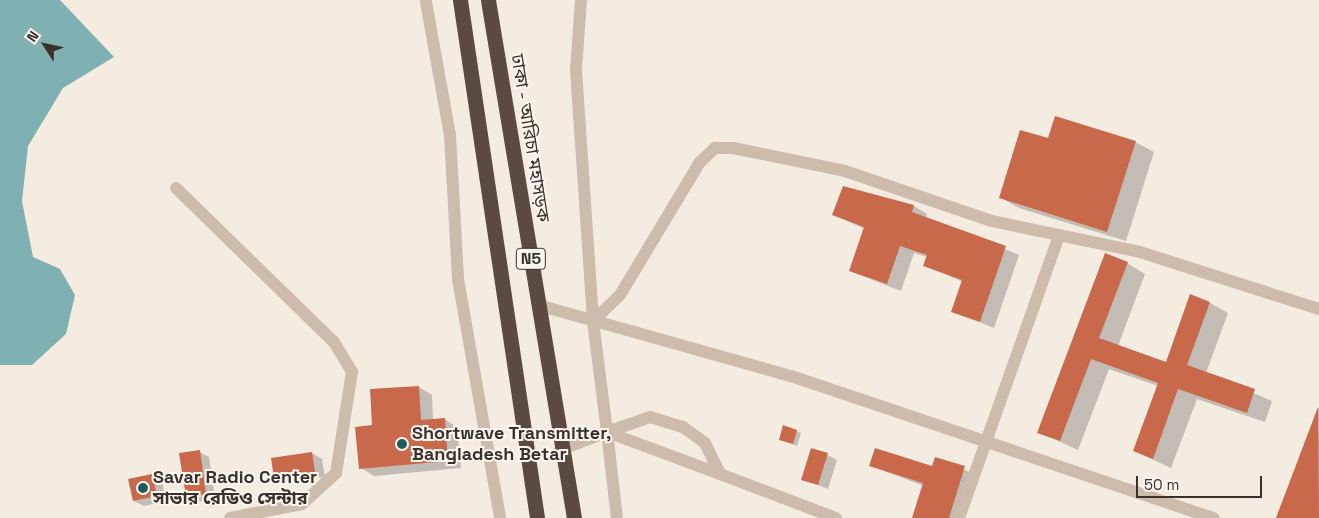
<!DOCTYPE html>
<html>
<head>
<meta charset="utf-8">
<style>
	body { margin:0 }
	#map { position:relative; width:1319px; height:518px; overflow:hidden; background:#f4ebe1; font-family:"Space Grotesk","Noto Sans Bengali",sans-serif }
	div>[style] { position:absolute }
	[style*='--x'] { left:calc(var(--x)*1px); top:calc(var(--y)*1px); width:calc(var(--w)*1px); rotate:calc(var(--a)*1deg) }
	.water>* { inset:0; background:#7fb0b2 }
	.shadow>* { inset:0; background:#0003 }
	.building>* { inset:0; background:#c8694b }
	.minor>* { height:12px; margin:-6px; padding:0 6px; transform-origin:6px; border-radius:6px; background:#cdbbac }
	.highway>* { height:15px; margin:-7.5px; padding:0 7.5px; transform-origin:7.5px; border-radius:7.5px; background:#5c4a42 }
	.dots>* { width:14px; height:14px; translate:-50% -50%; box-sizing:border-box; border:2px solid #fbf5ee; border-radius:50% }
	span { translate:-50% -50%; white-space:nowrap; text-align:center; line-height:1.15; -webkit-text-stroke:4px #fbf5ee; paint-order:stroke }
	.shield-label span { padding:1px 4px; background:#fbf5ee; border:1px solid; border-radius:4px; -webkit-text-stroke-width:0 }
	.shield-label { font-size:16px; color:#3b302b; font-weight:700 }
	.street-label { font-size:18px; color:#3b302b }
	.poi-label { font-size:18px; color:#3b302b; font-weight:700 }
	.left { translate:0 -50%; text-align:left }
	.north { position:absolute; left:20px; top:20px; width:50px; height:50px; -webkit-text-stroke:4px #fbf5ee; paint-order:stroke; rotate:305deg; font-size:14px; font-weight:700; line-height:20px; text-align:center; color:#3b302b }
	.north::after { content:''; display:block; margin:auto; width:18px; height:22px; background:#3b302b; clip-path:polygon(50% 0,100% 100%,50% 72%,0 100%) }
	.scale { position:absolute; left:1136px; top:476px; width:126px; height:22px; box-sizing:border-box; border:2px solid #3b302b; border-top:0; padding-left:6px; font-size:15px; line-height:18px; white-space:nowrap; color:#3b302b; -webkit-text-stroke:4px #fbf5ee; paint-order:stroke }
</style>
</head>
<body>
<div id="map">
	<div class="water">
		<div style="clip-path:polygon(0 0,60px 0,114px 57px,63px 88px,28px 146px,22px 201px,33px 257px,60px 269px,75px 295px,66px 334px,32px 365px,0 365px)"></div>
	</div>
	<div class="shadow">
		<div style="clip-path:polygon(1048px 140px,1135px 142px,1154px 152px,1126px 241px,1019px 208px,1001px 198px)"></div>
		<div style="clip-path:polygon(914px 206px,927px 214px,926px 218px,1019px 255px,994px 328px,953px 311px,963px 282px,924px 265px,927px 257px,914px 253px,901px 291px,850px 271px,865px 229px,834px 215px)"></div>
		<div style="clip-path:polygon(1127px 263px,1145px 274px,1118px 346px,1166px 363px,1191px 296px,1210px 303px,1228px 313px,1206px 373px,1272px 401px,1265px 422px,1197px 399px,1171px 468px,1134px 451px,1158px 386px,1109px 369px,1078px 450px,1039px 432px)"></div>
		<div style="clip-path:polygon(419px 387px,432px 395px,433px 420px,444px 419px,457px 427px,461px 468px,374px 476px,361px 468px)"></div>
		<div style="clip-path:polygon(1319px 407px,1319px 518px,1277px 518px)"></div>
		<div style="clip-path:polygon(797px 431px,801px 433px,797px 446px,780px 439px)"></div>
		<div style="clip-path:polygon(199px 452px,209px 457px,215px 499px,197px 502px,187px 496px)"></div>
		<div style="clip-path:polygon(312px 453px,322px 459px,325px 477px,285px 483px,275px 478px)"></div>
		<div style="clip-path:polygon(828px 455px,837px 460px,828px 489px,803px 479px)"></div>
		<div style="clip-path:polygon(936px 458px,977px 475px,963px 518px,914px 518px,924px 486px,871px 466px,933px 467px)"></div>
		<div style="clip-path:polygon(152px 475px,162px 481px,166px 501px,144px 506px,134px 501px)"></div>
	</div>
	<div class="building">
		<div style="clip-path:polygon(1055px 116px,1136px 141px,1107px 232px,999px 198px,1020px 130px,1048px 138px)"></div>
		<div style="clip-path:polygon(843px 186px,914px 205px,912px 212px,1006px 246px,980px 322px,951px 312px,962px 280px,923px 266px,927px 255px,900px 246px,887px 284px,849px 271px,864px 227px,832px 215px)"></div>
		<div style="clip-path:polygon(1105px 253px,1128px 262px,1099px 338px,1166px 362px,1190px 294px,1210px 302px,1187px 365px,1255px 389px,1247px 413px,1178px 389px,1153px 459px,1133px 451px,1158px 383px,1091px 359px,1060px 441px,1037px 433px)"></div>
		<div style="clip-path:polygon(419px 386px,421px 420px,445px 418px,448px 461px,359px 469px,355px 427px,372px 425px,370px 389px)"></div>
		<div style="clip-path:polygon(1318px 407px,1319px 518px,1276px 518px)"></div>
		<div style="clip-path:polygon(783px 425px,797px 430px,793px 444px,779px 440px)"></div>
		<div style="clip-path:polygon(811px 448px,828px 453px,818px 485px,801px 480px)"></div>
		<div style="clip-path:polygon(875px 448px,932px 466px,935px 457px,965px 466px,949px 518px,912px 518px,923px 483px,869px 466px)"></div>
		<div style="clip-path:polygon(200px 450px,206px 494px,186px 497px,179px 453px)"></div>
		<div style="clip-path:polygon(312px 452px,315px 472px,274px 478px,271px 458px)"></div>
		<div style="clip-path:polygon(152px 474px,157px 496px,133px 501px,128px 479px)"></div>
	</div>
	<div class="minor">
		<div style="--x:581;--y:0;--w:70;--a:94.1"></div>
		<div style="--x:576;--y:70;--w:252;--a:86.1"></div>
		<div style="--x:593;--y:321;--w:112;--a:82.8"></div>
		<div style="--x:426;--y:2;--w:135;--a:79.8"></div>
		<div style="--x:450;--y:135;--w:144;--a:86.8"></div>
		<div style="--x:458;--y:279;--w:243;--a:80"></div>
		<div style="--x:176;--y:188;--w:221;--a:44.3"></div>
		<div style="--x:334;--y:342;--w:35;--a:59"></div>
		<div style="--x:352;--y:372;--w:102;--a:99"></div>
		<div style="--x:336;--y:473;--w:46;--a:137.6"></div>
		<div style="--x:302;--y:504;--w:73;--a:169"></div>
		<div style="--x:538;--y:305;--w:263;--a:15.7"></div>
		<div style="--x:791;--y:376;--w:446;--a:18.6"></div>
		<div style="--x:593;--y:321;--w:37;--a:-44"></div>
		<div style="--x:620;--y:295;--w:155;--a:-59"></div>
		<div style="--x:700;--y:162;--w:21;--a:-43"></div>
		<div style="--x:715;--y:148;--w:18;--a:0"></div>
		<div style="--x:733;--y:148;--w:114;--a:11.6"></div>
		<div style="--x:845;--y:171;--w:155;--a:18.8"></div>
		<div style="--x:992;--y:221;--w:151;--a:11.8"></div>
		<div style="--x:1140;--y:252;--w:188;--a:17.7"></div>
		<div style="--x:607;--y:432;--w:46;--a:-19.2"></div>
		<div style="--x:650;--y:417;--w:34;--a:17"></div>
		<div style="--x:683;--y:427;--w:27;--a:36"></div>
		<div style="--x:705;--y:443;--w:34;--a:64"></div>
		<div style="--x:720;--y:474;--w:124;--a:20.8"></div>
		<div style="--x:607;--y:432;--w:121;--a:20.4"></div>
		<div style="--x:560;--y:450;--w:50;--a:-21"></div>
		<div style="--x:607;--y:432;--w:87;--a:83.4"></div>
		<div style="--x:959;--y:518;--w:300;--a:-70.5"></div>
	</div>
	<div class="highway">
		<div style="--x:460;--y:0;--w:524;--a:81.54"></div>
		<div style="--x:488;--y:0;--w:525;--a:80.57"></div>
	</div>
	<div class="dots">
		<div style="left:402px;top:444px;background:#1f5a5e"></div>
		<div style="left:143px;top:488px;background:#1f5a5e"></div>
	</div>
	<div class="shield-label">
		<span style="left:531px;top:259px">N5</span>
	</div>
	<div class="street-label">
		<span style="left:530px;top:138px;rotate:81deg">ঢাকা - আরিচা মহাসড়ক</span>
	</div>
	<div class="poi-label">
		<span class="left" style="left:412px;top:444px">Shortwave Transmitter,<br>Bangladesh Betar</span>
		<span class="left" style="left:153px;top:488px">Savar Radio Center<br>সাভার রেডিও সেন্টার</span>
	</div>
	<div class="north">N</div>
	<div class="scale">50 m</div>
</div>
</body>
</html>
